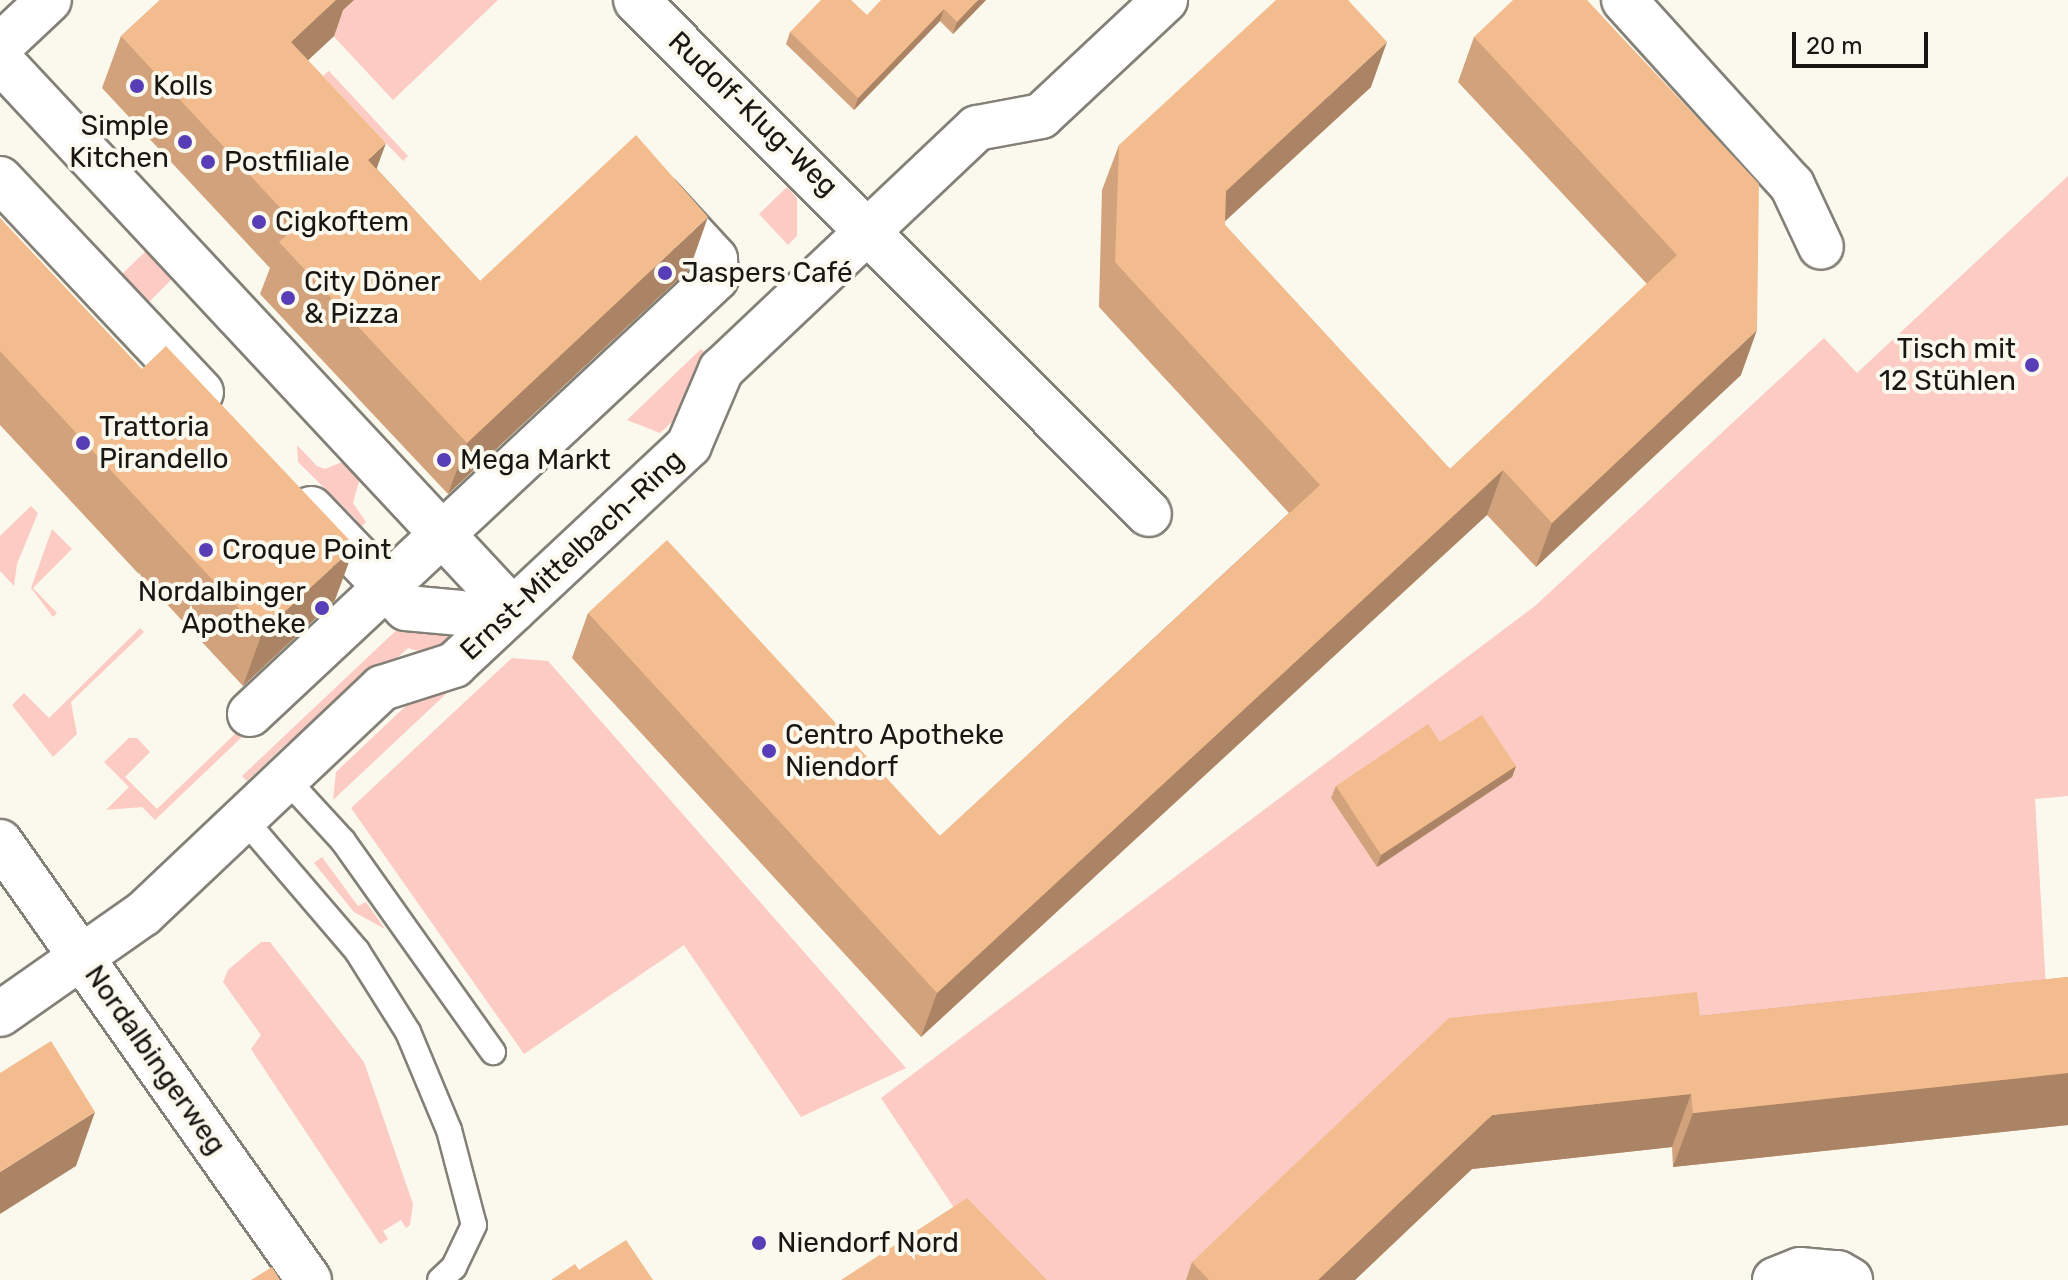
<!DOCTYPE html>
<html>
<head>
<meta charset="utf-8">
<style>
	body { margin:0 }
	#map { position:relative; width:2068px; height:1280px; overflow:hidden; background:#fbf8ed; font-family:Rubik,sans-serif }
	div>[style] { position:absolute }
	[style*='--x'] { left:calc(var(--x)*1px); top:calc(var(--y)*1px); width:calc(var(--w)*1px); rotate:calc(var(--a)*1deg) }
	.green>* { inset:0; background:#fccbc4 }
	.roads { filter:drop-shadow(2px 0 #838077) drop-shadow(-2px 0 #838077) drop-shadow(0 2px #838077) drop-shadow(0 -2px #838077) }
	.lane>* { height:24px; margin:-12px; padding:0 12px; transform-origin:12px; border-radius:12px; background:#fff }
	.street>* { height:44px; margin:-22px; padding:0 22px; transform-origin:22px; border-radius:22px; background:#fff }
	.secondary>* { height:44px; margin:-22px; padding:0 22px; transform-origin:22px; border-radius:22px; background:#fff }
	.wall>* { inset:0; background:#d1a27b }
	.shaded-wall>* { inset:0; background:#aa8464 }
	.building>* { inset:0; background:#f3bc8f }
	.dots>* { width:22px; height:22px; translate:-50% -50%; box-sizing:border-box; border:4px solid #fbf8ed; border-radius:50% }
	span { translate:-50% -50%; white-space:nowrap; text-align:center; line-height:1.15; -webkit-text-stroke:8px #fbf8ed; paint-order:stroke }
	.poi-label { font-size:28px; color:#181713 }
	.left { translate:0 -50%; text-align:left }
	.right { translate:-100% -50%; text-align:right }
	.street-label { font-size:28px; color:#181713 }
	.scale { position:absolute; left:1792px; top:32px; width:136px; height:36px; box-sizing:border-box; border:4px solid #181713; border-top:0; padding-left:10px; font-size:24px; line-height:28px; white-space:nowrap; color:#181713; -webkit-text-stroke:6px #fbf8ed; paint-order:stroke }
</style>
</head>
<body>
<div id="map">
	<div class="green">
		<div style="clip-path:polygon(354px 0,498px 0,393px 100px,325px 27px)"></div>
		<div style="clip-path:polygon(329px 71px,408px 156px,403px 161px,323px 76px)"></div>
		<div style="clip-path:polygon(2068px 176px,2068px 796px,2035px 799px,2047px 1005px,1417px 1068px,1191px 1280px,1002px 1280px,881px 1098px,1535px 606px,1824px 338px,1857px 373px)"></div>
		<div style="clip-path:polygon(787px 187px,797px 198px,797px 236px,788px 245px,759px 214px)"></div>
		<div style="clip-path:polygon(147px 250px,173px 278px,147px 304px,120px 276px)"></div>
		<div style="clip-path:polygon(701px 349px,704px 352px,676px 418px,660px 433px,627px 420px)"></div>
		<div style="clip-path:polygon(297px 445px,317px 466px,325px 469px,342px 462px,360px 478px,353px 503px,366px 522px,362px 526px,358px 527px,356px 519px,298px 462px)"></div>
		<div style="clip-path:polygon(31px 506px,38px 513px,17px 564px,14px 586px,0 571px,0 536px)"></div>
		<div style="clip-path:polygon(52px 529px,72px 549px,33px 588px,57px 613px,53px 617px,31px 588px)"></div>
		<div style="clip-path:polygon(431px 618px,456px 642px,432px 655px,408px 648px,334px 715px,287px 743px,247px 781px,242px 776px,405px 622px)"></div>
		<div style="clip-path:polygon(140px 628px,144px 632px,71px 702px,77px 734px,53px 757px,12px 705px,24px 693px,49px 718px)"></div>
		<div style="clip-path:polygon(512px 658px,548px 661px,906px 1068px,801px 1117px,684px 945px,524px 1054px,351px 808px)"></div>
		<div style="clip-path:polygon(429px 684px,447px 693px,333px 800px,336px 772px)"></div>
		<div style="clip-path:polygon(239px 730px,244px 735px,155px 820px,142px 807px,106px 810px,129px 787px,104px 762px,129px 738px,137px 738px,150px 752px,125px 777px,157px 809px)"></div>
		<div style="clip-path:polygon(322px 857px,358px 906px,366px 902px,385px 929px,354px 912px,314px 863px)"></div>
		<div style="clip-path:polygon(261px 942px,270px 942px,364px 1062px,413px 1204px,410px 1225px,406px 1228px,401px 1220px,383px 1231px,388px 1239px,380px 1244px,251px 1049px,261px 1035px,223px 982px,228px 970px)"></div>
	</div>
	<div class="roads">
		<div class="lane">
			<div style="--x:286;--y:779;--w:84;--a:47.4"></div>
			<div style="--x:343;--y:841;--w:259;--a:54.6"></div>
			<div style="--x:244;--y:819;--w:174;--a:49.4"></div>
			<div style="--x:357;--y:951;--w:96;--a:57.8"></div>
			<div style="--x:408;--y:1032;--w:106;--a:67.3"></div>
			<div style="--x:449;--y:1130;--w:98;--a:75.3"></div>
			<div style="--x:474;--y:1225;--w:47;--a:115.5"></div>
			<div style="--x:454;--y:1267;--w:19;--a:137"></div>
		</div>
		<div class="street">
			<div style="--x:636;--y:0;--w:726;--a:45.06"></div>
			<div style="--x:1624;--y:0;--w:250;--a:47.8"></div>
			<div style="--x:1792;--y:185;--w:68;--a:64.9"></div>
			<div style="--x:0;--y:46;--w:67;--a:-43.2"></div>
			<div style="--x:0;--y:60;--w:752;--a:46.99"></div>
			<div style="--x:0;--y:179;--w:293;--a:46.7"></div>
			<div style="--x:311;--y:509;--w:137;--a:46.2"></div>
			<div style="--x:406;--y:608;--w:55;--a:5.2"></div>
			<div style="--x:250;--y:714;--w:638;--a:-43.1"></div>
			<div style="--x:716;--y:278;--w:19;--a:-93"></div>
			<div style="--x:715;--y:259;--w:84;--a:-132.6"></div>
			<div style="--x:0;--y:1014;--w:174;--a:-35"></div>
			<div style="--x:143;--y:914;--w:329;--a:-43.4"></div>
			<div style="--x:382;--y:688;--w:76;--a:-17.7"></div>
			<div style="--x:454;--y:665;--w:322;--a:-43.1"></div>
			<div style="--x:689;--y:445;--w:82;--a:-66.9"></div>
			<div style="--x:721;--y:370;--w:352;--a:-43.4"></div>
			<div style="--x:977;--y:128;--w:65;--a:-10.6"></div>
			<div style="--x:1041;--y:116;--w:170;--a:-43.1"></div>
			<div style="--x:1775;--y:1280;--w:27;--a:-22"></div>
			<div style="--x:1800;--y:1270;--w:38;--a:5"></div>
			<div style="--x:1838;--y:1273;--w:14;--a:30"></div>
		</div>
		<div class="secondary">
			<div style="--x:0;--y:842;--w:536;--a:54.8"></div>
		</div>
	</div>
	<div class="wall">
		<div style="clip-path:polygon(160px 0,354px 0,343px 10px,334px 36px,308px 60px,377px 169px,480px 281px,690px 268px,448px 494px,260px 294px,270px 268px,102px 88px,121px 36px)"></div>
		<div style="clip-path:polygon(986px 0,953px 34px,940px 21px,854px 110px,786px 44px,790px 32px,867px 15px)"></div>
		<div style="clip-path:polygon(1587px 0,1741px 375px,1536px 567px,1487px 515px,921px 1037px,572px 658px,588px 613px,940px 836px,1289px 513px,1099px 307px,1102px 190px,1119px 145px,1371px 87px,1225px 221px,1225px 225px,1450px 469px,1647px 284px,1458px 82px,1474px 37px)"></div>
		<div style="clip-path:polygon(0 218px,335px 600px,243px 686px,0 425px)"></div>
		<div style="clip-path:polygon(1440px 742px,1516px 766px,1512px 777px,1377px 867px,1331px 798px,1336px 786px)"></div>
		<div style="clip-path:polygon(2068px 977px,2068px 1125px,1673px 1167px,1672px 1147px,1472px 1169px,1355px 1280px,1186px 1280px,1192px 1262px,1700px 1016px)"></div>
	</div>
	<div class="shaded-wall">
		<div style="clip-path:polygon(335px 0,354px 0,343px 10px,334px 36px,272px 94px,291px 42px)"></div>
		<div style="clip-path:polygon(978px 0,986px 0,953px 34px,957px 22px)"></div>
		<div style="clip-path:polygon(944px 9px,940px 21px,854px 110px,858px 98px)"></div>
		<div style="clip-path:polygon(1387px 42px,1371px 87px,1210px 235px,1226px 191px)"></div>
		<div style="clip-path:polygon(386px 143px,367px 195px,368px 160px)"></div>
		<div style="clip-path:polygon(708px 217px,690px 268px,448px 494px,467px 443px)"></div>
		<div style="clip-path:polygon(1757px 330px,1741px 375px,1536px 567px,1552px 523px)"></div>
		<div style="clip-path:polygon(1503px 470px,1487px 515px,921px 1037px,937px 993px)"></div>
		<div style="clip-path:polygon(355px 546px,335px 600px,243px 686px,262px 633px)"></div>
		<div style="clip-path:polygon(1516px 766px,1512px 777px,1377px 867px,1381px 855px)"></div>
		<div style="clip-path:polygon(2068px 1073px,2068px 1125px,1673px 1167px,1693px 1113px)"></div>
		<div style="clip-path:polygon(1691px 1094px,1672px 1147px,1472px 1169px,1355px 1280px,1318px 1280px,1492px 1115px)"></div>
		<div style="clip-path:polygon(95px 1112px,76px 1166px,0 1214px,0 1172px)"></div>
	</div>
	<div class="building">
		<div style="clip-path:polygon(160px 0,336px 0,291px 42px,386px 143px,368px 160px,480px 281px,636px 135px,708px 217px,467px 443px,279px 242px,297px 226px,121px 36px)"></div>
		<div style="clip-path:polygon(821px 0,851px 0,867px 15px,881px 0,978px 0,957px 22px,944px 9px,858px 98px,790px 32px)"></div>
		<div style="clip-path:polygon(1276px 0,1348px 0,1387px 42px,1226px 191px,1225px 225px,1450px 469px,1677px 255px,1474px 37px,1513px 0,1587px 0,1759px 184px,1757px 330px,1552px 523px,1503px 470px,937px 993px,588px 613px,667px 540px,940px 836px,1320px 485px,1115px 262px,1119px 145px)"></div>
		<div style="clip-path:polygon(0 218px,142px 369px,166px 346px,355px 546px,262px 633px,0 351px)"></div>
		<div style="clip-path:polygon(1482px 715px,1516px 766px,1381px 855px,1336px 786px,1428px 724px,1440px 742px)"></div>
		<div style="clip-path:polygon(2068px 977px,2068px 1073px,1693px 1113px,1691px 1094px,1492px 1115px,1318px 1280px,1209px 1280px,1192px 1262px,1449px 1018px,1697px 992px,1700px 1016px)"></div>
		<div style="clip-path:polygon(51px 1041px,95px 1112px,0 1172px,0 1073px)"></div>
		<div style="clip-path:polygon(967px 1198px,1047px 1280px,841px 1280px)"></div>
		<div style="clip-path:polygon(626px 1240px,653px 1280px,551px 1280px,575px 1264px,579px 1270px)"></div>
		<div style="clip-path:polygon(272px 1267px,280px 1280px,251px 1280px)"></div>
	</div>
	<div class="dots">
		<div style="left:137px;top:86px;background:#573eb6"></div>
		<div style="left:185px;top:142px;background:#573eb6"></div>
		<div style="left:208px;top:162px;background:#573eb6"></div>
		<div style="left:259px;top:222px;background:#573eb6"></div>
		<div style="left:665px;top:273px;background:#573eb6"></div>
		<div style="left:288px;top:298px;background:#573eb6"></div>
		<div style="left:2032px;top:365px;background:#573eb6"></div>
		<div style="left:83px;top:443px;background:#573eb6"></div>
		<div style="left:444px;top:460px;background:#573eb6"></div>
		<div style="left:206px;top:550px;background:#573eb6"></div>
		<div style="left:322px;top:608px;background:#573eb6"></div>
		<div style="left:769px;top:751px;background:#573eb6"></div>
		<div style="left:759px;top:1243px;background:#573eb6"></div>
	</div>
	<div class="poi-label">
		<span class="left" style="left:153px;top:86px">Kolls</span>
		<span class="right" style="left:169px;top:142px">Simple<br>Kitchen</span>
		<span class="left" style="left:224px;top:162px">Postfiliale</span>
		<span class="left" style="left:275px;top:222px">Cigkoftem</span>
		<span class="left" style="left:681px;top:273px">Jaspers Café</span>
		<span class="left" style="left:304px;top:298px">City Döner<br>&amp; Pizza</span>
		<span class="right" style="left:2016px;top:365px">Tisch mit<br>12 Stühlen</span>
		<span class="left" style="left:99px;top:443px">Trattoria<br>Pirandello</span>
		<span class="left" style="left:460px;top:460px">Mega Markt</span>
		<span class="left" style="left:222px;top:550px">Croque Point</span>
		<span class="right" style="left:306px;top:608px">Nordalbinger<br>Apotheke</span>
		<span class="left" style="left:785px;top:751px">Centro Apotheke<br>Niendorf</span>
		<span class="left" style="left:777px;top:1243px">Niendorf Nord</span>
	</div>
	<div class="street-label">
		<span style="left:753px;top:114px;rotate:44deg">Rudolf-Klug-Weg</span>
		<span style="left:572px;top:555px;rotate:-43deg">Ernst-Mittelbach-Ring</span>
		<span style="left:155px;top:1060px;rotate:55deg">Nordalbingerweg</span>
	</div>
	<div class="scale">20 m</div>
</div>
</body>
</html>
